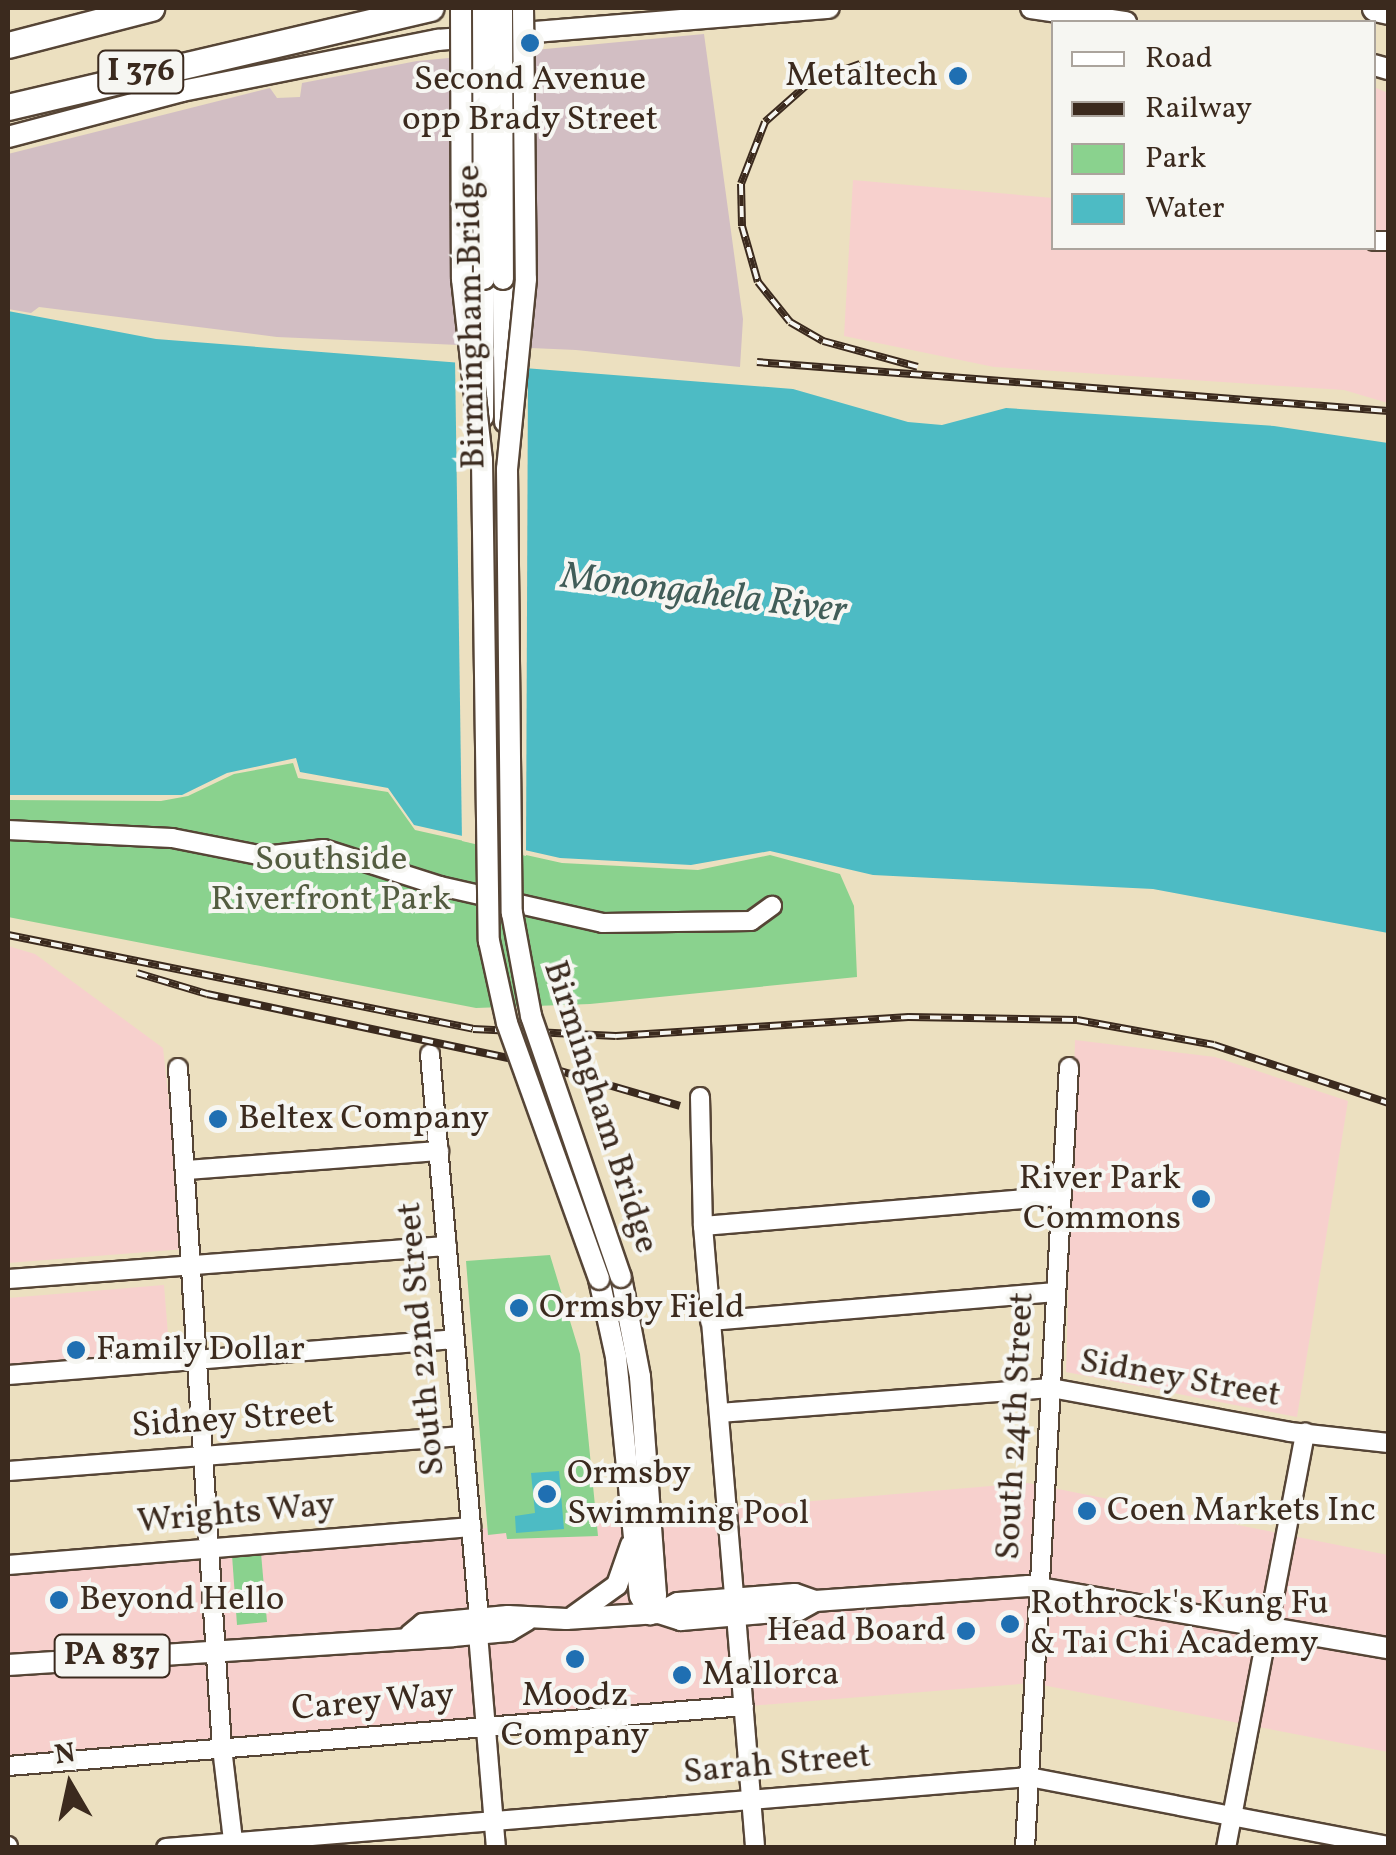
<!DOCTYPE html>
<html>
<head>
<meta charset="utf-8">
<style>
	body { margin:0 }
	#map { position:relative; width:1396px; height:1855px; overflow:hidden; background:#ece0c0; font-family:Vollkorn,serif }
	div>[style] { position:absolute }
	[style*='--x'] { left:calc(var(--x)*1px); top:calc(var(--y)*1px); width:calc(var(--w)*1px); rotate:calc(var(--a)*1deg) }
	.built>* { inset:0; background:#f7d0cd }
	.industrial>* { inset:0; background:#d2bec3 }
	.green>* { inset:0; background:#8ad28e }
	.water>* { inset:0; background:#4dbbc4 }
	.pier>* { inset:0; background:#ece0c0 }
	.roads { filter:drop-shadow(2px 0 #564536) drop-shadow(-2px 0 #564536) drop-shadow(0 2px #564536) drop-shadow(0 -2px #564536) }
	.minor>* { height:18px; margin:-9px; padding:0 9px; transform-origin:9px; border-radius:9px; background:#fff }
	.major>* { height:20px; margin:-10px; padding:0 10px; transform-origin:10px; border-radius:10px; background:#fff }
	.highway>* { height:25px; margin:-12.5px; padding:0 12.5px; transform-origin:12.5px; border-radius:12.5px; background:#fff }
	.rail>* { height:8px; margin-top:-4px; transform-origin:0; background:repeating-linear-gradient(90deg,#f6f6f2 0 11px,#3b2a1e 0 22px); box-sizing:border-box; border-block:2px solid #3b2a1e }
	.bridges { filter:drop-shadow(2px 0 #564536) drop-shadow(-2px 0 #564536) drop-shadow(0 2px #564536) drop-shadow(0 -2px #564536) }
	.major-bridge>* { height:20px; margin:-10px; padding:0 10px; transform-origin:10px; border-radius:10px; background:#fff }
	.dots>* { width:28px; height:28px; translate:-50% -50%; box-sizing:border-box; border:5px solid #f6f6f2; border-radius:50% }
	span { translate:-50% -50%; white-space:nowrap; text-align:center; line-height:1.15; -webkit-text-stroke:8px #f6f6f2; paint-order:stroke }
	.shield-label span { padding:2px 8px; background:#f6f6f2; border:2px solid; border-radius:8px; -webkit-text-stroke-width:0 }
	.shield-label { font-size:32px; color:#3b2a1e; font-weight:700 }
	.poi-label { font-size:35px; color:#3b2a1e }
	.right { translate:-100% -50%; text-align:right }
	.left { translate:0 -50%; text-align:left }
	.street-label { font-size:35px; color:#3b2a1e }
	.park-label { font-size:35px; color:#535c40 }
	.water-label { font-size:38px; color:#415d58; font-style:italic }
	.frame { position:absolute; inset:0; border:10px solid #3b2a1e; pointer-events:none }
	.legend { position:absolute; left:1051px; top:20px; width:325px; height:230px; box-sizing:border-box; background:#f6f6f2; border:2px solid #aba49d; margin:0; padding:12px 18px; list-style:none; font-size:30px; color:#3b2a1e }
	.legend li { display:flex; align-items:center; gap:20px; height:50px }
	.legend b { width:50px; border:2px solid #aba49d }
	.north { position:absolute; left:20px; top:1735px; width:100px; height:100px; -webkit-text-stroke:8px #f6f6f2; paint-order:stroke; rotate:351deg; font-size:28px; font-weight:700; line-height:40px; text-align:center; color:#3b2a1e }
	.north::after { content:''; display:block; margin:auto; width:35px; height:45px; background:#3b2a1e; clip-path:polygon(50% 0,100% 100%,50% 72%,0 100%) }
</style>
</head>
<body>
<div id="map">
	<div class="built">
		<div style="clip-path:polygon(1374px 87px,1388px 93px,1388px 403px,1344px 390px,994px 367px,844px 336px,853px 180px,1053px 198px,1054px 248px,1374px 248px)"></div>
		<div style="clip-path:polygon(8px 946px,35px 954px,163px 1048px,185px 1249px,8px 1263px)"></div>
		<div style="clip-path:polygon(1075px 1040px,1215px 1057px,1348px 1101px,1297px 1417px,1066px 1372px)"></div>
		<div style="clip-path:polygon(164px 1285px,170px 1359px,8px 1372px,8px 1298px)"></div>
		<div style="clip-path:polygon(1028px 1483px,1388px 1555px,1388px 1752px,1032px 1683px,8px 1766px,8px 1568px)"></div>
	</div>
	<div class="industrial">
		<div style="clip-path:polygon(704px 34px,743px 319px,740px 367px,576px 350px,277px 337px,39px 307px,31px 313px,8px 309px,8px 154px,270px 88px,277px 98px,300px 97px,302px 83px,417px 61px)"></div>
	</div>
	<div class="green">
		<div style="clip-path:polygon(293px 763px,298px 778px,388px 792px,415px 830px,562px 863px,698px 870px,770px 855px,840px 874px,854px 906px,857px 977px,590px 1004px,476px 1008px,8px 917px,8px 800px,161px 801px,188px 796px,234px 774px)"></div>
		<div style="clip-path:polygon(550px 1255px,580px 1354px,598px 1536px,507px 1539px,506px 1533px,488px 1535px,466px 1261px)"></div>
		<div style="clip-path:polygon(261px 1553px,267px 1622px,237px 1625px,232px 1555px)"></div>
	</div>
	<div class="water">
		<div style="clip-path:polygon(8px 311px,156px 339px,793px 389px,908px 422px,942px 425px,1006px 408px,1274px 426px,1388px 443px,1388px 933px,1153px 889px,873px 875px,770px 851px,691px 865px,560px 858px,414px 825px,388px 788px,300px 772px,296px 758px,227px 773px,182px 795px,8px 795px)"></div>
		<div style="clip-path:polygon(559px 1471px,564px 1529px,516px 1533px,515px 1516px,535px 1513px,531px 1473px)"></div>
	</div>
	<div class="pier">
		<div style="clip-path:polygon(455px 359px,528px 365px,526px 856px,462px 841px)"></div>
	</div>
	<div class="roads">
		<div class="minor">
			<div style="--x:1374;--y:241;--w:14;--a:0"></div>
			<div style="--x:8;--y:830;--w:164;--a:2.8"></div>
			<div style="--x:172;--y:838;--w:94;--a:11.1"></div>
			<div style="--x:264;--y:856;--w:60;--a:-6.7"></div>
			<div style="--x:324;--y:849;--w:122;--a:17.7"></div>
			<div style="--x:440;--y:886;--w:167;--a:12.8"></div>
			<div style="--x:603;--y:923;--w:148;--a:-0.8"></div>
			<div style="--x:751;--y:921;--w:26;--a:-36"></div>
			<div style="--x:430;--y:1054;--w:567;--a:85.04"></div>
			<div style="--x:178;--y:1068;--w:681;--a:86.3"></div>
			<div style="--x:222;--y:1748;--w:101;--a:83.2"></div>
			<div style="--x:700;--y:1097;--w:129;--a:88.7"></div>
			<div style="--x:703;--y:1226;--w:374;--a:85.2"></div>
			<div style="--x:186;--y:1170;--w:254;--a:-4.3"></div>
			<div style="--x:703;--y:1226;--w:360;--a:-4.8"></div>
			<div style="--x:8;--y:1279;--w:440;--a:-4.3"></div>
			<div style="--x:710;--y:1321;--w:347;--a:-4.8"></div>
			<div style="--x:8;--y:1375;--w:448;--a:-4.6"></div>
			<div style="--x:719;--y:1413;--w:333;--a:-4.3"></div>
			<div style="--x:1051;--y:1388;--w:243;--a:10.4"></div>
			<div style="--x:1290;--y:1432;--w:99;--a:6.4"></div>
			<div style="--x:8;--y:1471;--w:456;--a:-4.4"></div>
			<div style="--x:8;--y:1565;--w:465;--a:-4.7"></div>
			<div style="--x:736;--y:1615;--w:234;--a:85.3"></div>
			<div style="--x:478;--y:1634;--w:215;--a:85.2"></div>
			<div style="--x:8;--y:1766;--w:738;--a:-4.66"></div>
			<div style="--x:8;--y:1846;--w:2;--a:90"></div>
			<div style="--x:166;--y:1848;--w:866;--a:-4.7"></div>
			<div style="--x:1029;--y:1777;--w:366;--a:10.9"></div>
			<div style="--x:1025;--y:1848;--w:782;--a:-86.78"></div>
			<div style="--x:1226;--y:1848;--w:423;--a:-79.2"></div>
		</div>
		<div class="major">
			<div style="--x:1031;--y:8;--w:96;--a:8.4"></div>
			<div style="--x:1374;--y:65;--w:15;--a:16"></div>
			<div style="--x:8;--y:137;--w:180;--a:-14.8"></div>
			<div style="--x:182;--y:91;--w:261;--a:-11.3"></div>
			<div style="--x:438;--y:40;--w:392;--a:-4.7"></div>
			<div style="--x:503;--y:279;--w:143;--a:89.2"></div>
			<div style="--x:483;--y:417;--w:138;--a:-89.6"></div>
			<div style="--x:621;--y:1277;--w:102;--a:79.2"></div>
			<div style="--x:640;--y:1377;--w:219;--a:85.8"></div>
			<div style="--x:656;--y:1595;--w:20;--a:108"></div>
			<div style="--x:599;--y:1279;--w:80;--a:77.7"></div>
			<div style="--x:616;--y:1357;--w:240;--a:84.3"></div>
			<div style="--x:640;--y:1596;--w:21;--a:61"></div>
			<div style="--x:659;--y:1613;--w:23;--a:18"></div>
			<div style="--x:681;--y:1620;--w:118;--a:-4.8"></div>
			<div style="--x:799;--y:1610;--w:18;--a:-29"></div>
			<div style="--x:574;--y:1616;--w:53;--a:-35.8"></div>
			<div style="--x:617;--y:1585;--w:42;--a:-70.7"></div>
			<div style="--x:410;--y:1635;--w:17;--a:-40"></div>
			<div style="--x:423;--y:1624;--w:85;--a:-5.4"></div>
			<div style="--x:508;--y:1616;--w:58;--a:3"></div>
			<div style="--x:566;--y:1619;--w:93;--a:-3.7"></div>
			<div style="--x:659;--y:1613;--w:21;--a:-28"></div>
			<div style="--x:678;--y:1603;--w:117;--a:-4.4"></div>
			<div style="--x:795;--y:1594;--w:21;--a:19"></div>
			<div style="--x:815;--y:1601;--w:214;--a:-4"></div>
			<div style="--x:1028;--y:1586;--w:365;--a:9.8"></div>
			<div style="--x:8;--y:1665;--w:446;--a:-3.7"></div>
			<div style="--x:453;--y:1636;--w:56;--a:-5.1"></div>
			<div style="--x:509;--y:1631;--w:21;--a:-31"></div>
		</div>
		<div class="highway">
			<div style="--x:1375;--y:8;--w:13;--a:13"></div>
			<div style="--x:8;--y:45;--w:148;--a:-14.5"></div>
			<div style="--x:8;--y:107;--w:434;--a:-13.2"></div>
		</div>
	</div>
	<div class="rail">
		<div style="--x:860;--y:64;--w:53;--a:160.2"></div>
		<div style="--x:810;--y:82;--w:60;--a:138.4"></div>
		<div style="--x:765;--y:122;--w:66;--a:111.2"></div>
		<div style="--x:741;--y:184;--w:42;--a:88.6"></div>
		<div style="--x:742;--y:226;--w:58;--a:74.1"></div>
		<div style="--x:758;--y:282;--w:51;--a:51.3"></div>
		<div style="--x:790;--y:322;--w:38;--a:30"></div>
		<div style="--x:823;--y:341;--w:98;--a:15.3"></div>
		<div style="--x:757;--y:362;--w:633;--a:4.44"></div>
		<div style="--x:8;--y:935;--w:474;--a:11.4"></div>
		<div style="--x:473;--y:1029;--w:143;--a:2.8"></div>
		<div style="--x:616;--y:1036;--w:293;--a:-3.7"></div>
		<div style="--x:908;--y:1017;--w:169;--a:1"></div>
		<div style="--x:1077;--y:1020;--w:139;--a:10.3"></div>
		<div style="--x:1214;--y:1045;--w:183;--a:18.4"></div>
		<div style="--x:137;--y:973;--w:73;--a:16.7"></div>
		<div style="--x:207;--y:994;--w:333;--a:12"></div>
		<div style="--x:533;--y:1063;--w:153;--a:16.3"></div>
	</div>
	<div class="bridges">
		<div class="major-bridge">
			<div style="--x:461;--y:8;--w:271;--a:89.8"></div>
			<div style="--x:462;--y:279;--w:182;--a:83.7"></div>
			<div style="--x:482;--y:460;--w:481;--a:89.2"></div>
			<div style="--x:489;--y:941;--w:84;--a:77.6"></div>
			<div style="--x:507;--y:1023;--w:272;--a:70.2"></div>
			<div style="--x:483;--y:8;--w:271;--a:89.8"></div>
			<div style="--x:502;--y:8;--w:271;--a:89.8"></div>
			<div style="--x:523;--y:8;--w:271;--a:89.4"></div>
			<div style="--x:526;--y:279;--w:191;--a:95.7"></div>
			<div style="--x:507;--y:469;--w:444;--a:89.4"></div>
			<div style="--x:512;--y:913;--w:105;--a:79.5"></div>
			<div style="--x:531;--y:1016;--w:276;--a:71"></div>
		</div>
	</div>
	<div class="dots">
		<div style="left:530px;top:43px;background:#1f6fb2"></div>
		<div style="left:958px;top:76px;background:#1f6fb2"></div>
		<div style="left:218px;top:1119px;background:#1f6fb2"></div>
		<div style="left:1201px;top:1199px;background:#1f6fb2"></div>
		<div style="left:519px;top:1308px;background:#1f6fb2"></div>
		<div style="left:76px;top:1350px;background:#1f6fb2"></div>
		<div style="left:547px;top:1494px;background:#1f6fb2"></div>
		<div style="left:1087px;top:1511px;background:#1f6fb2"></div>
		<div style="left:59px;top:1600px;background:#1f6fb2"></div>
		<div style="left:1010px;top:1624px;background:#1f6fb2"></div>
		<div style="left:966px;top:1631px;background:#1f6fb2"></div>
		<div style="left:575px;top:1659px;background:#1f6fb2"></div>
		<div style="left:682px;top:1675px;background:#1f6fb2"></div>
	</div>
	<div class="shield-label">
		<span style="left:141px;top:72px">I 376</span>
		<span style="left:112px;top:1656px">PA 837</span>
	</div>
	<div class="poi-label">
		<span class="right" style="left:938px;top:76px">Metaltech</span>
		<span style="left:530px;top:100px">Second Avenue<br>opp Brady Street</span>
		<span class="left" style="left:238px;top:1119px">Beltex Company</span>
		<span class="right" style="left:1181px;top:1199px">River Park<br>Commons</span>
		<span class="left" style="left:539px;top:1308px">Ormsby Field</span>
		<span class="left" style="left:96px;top:1350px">Family Dollar</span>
		<span class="left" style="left:567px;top:1494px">Ormsby<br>Swimming Pool</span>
		<span class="left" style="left:1107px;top:1511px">Coen Markets Inc</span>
		<span class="left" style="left:79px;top:1600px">Beyond Hello</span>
		<span class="left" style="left:1030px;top:1624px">Rothrock's Kung Fu<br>&amp; Tai Chi Academy</span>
		<span class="right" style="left:946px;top:1631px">Head Board</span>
		<span class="left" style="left:702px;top:1675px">Mallorca</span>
		<span style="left:575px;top:1716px">Moodz<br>Company</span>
	</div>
	<div class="street-label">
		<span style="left:472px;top:317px;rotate:-91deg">Birmingham Bridge</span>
		<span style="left:600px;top:1107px;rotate:72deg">Birmingham Bridge</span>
		<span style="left:422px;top:1339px;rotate:-95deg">South 22nd Street</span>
		<span style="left:1180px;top:1379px;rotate:10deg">Sidney Street</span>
		<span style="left:233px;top:1420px;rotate:-4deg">Sidney Street</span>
		<span style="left:1016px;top:1426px;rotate:-87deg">South 24th Street</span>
		<span style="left:236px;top:1514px;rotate:-5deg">Wrights Way</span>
		<span style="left:373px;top:1703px;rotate:-5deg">Carey Way</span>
		<span style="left:777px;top:1765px;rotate:-5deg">Sarah Street</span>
	</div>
	<div class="park-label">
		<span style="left:331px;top:880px">Southside<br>Riverfront Park</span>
	</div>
	<div class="water-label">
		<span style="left:704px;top:595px;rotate:7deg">Monongahela River</span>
	</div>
	<div class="frame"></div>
	<ul class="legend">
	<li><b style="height:12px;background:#fff"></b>Road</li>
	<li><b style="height:12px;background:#3b2a1e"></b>Railway</li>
	<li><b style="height:28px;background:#8ad28e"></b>Park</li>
	<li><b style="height:28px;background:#4dbbc4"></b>Water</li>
	</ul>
	<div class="north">N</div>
</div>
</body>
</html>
